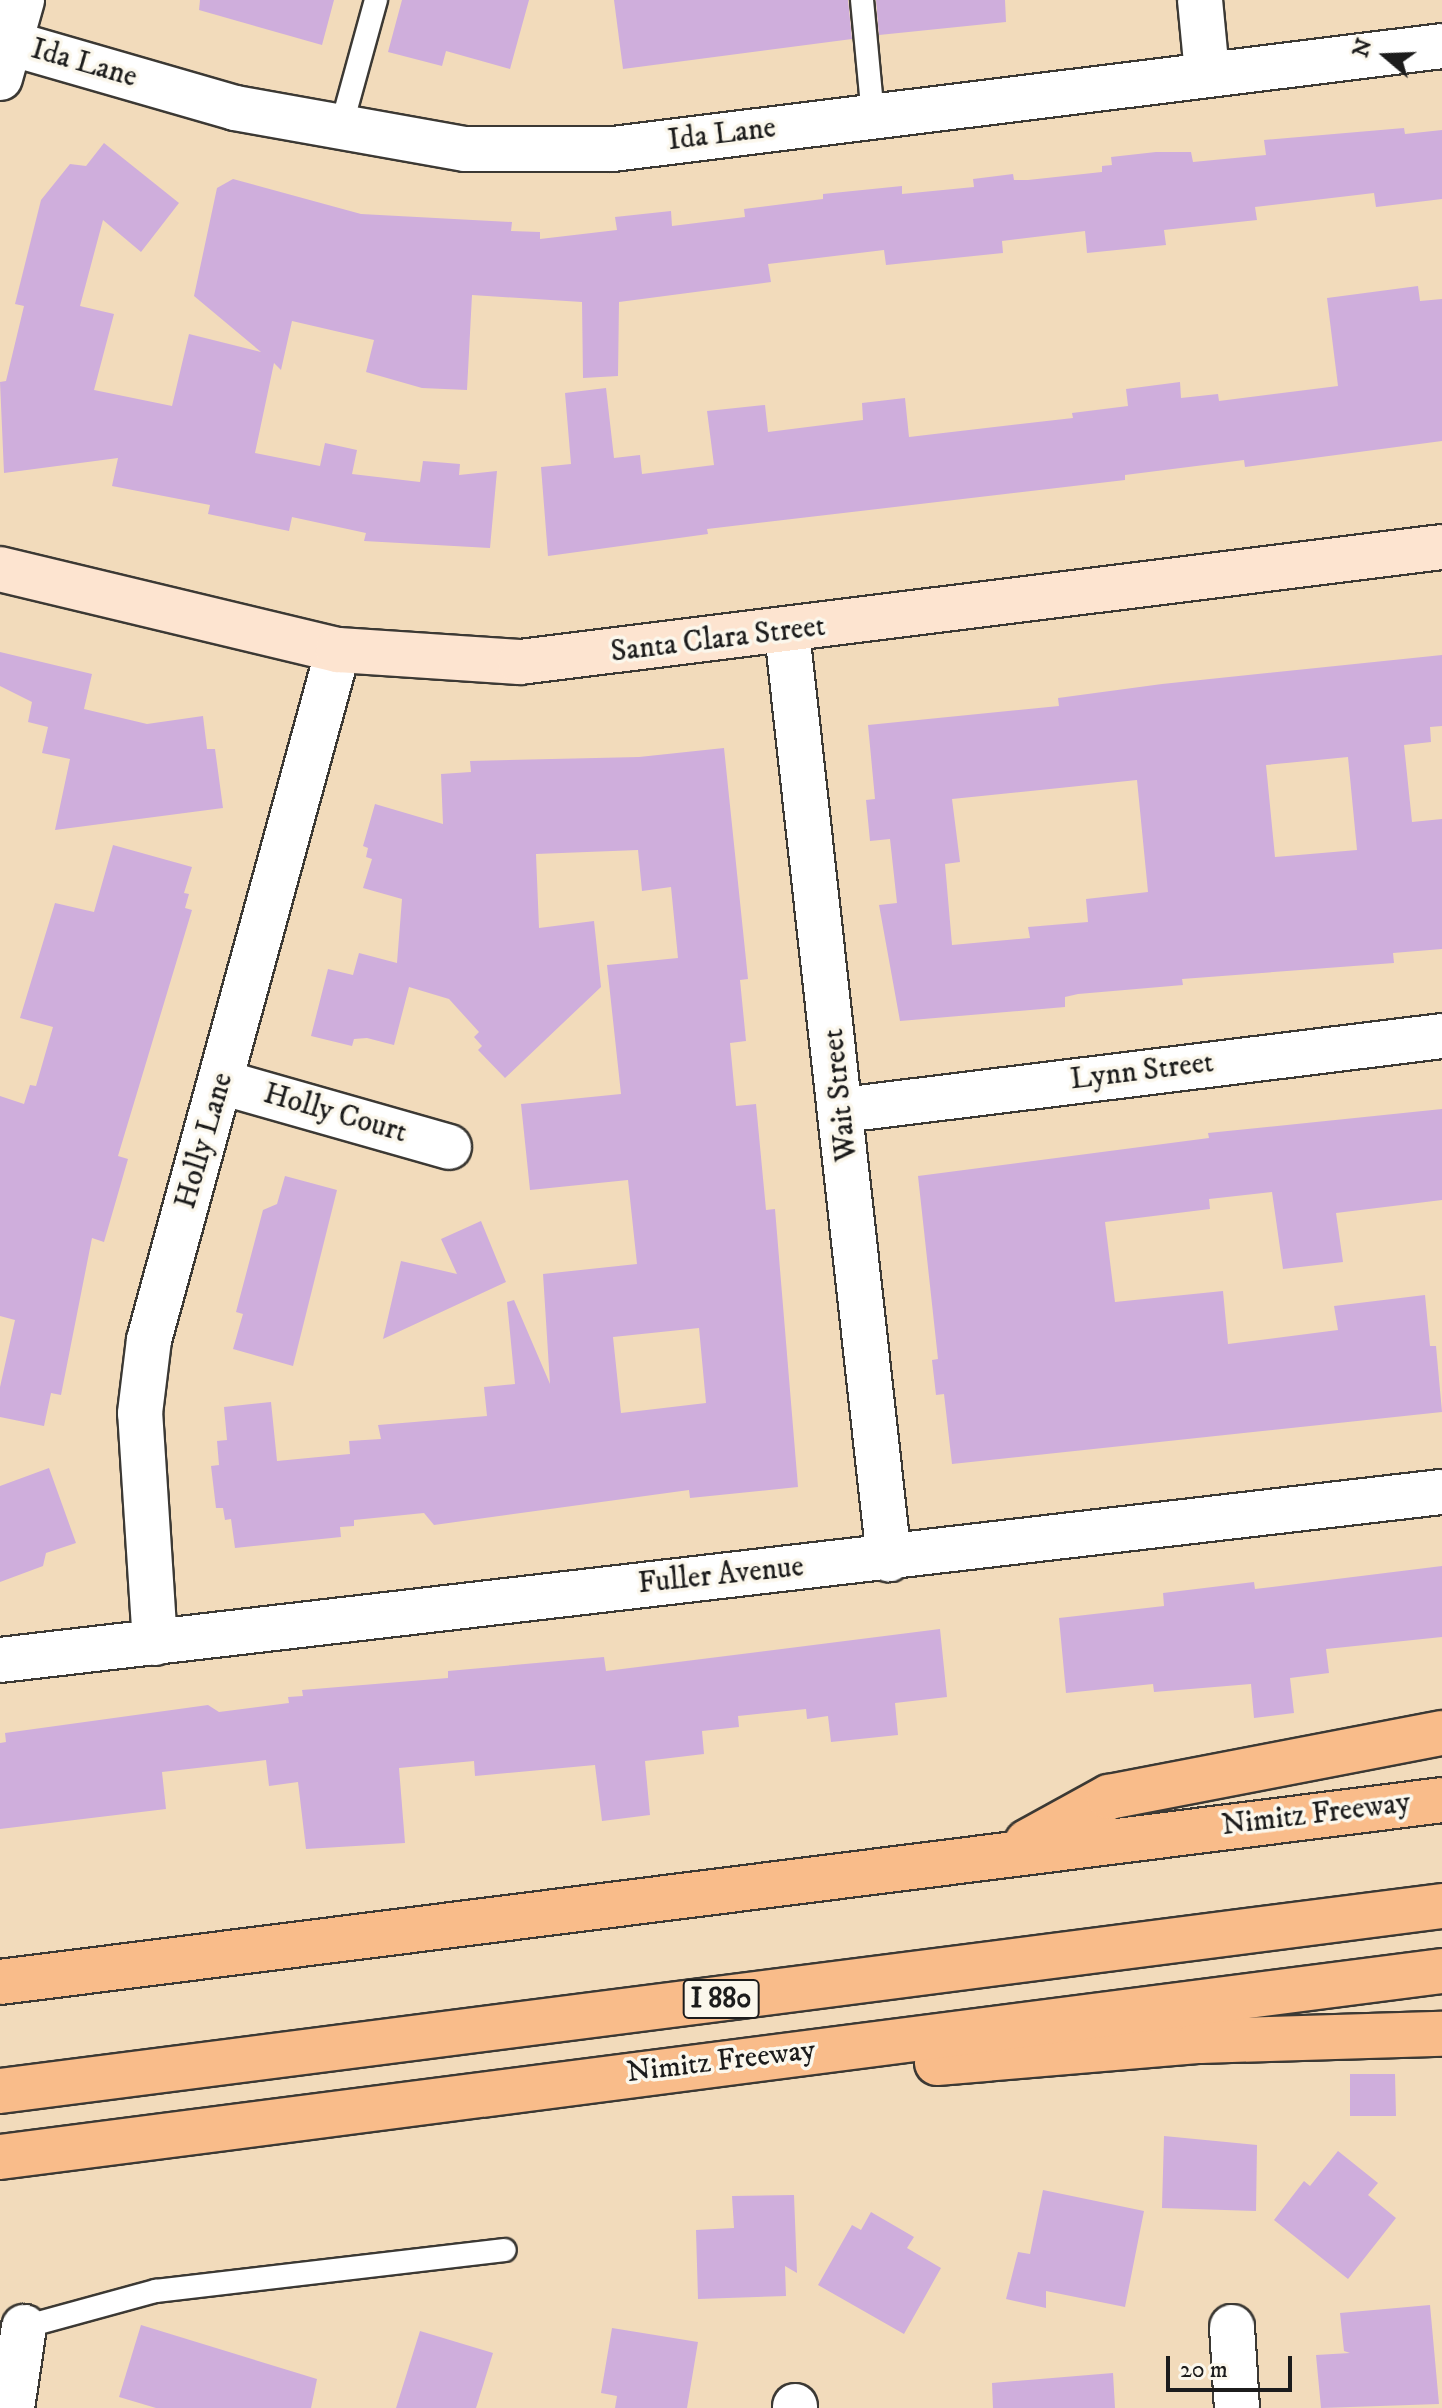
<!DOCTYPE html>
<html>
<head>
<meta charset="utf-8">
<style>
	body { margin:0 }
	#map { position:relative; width:1442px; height:2408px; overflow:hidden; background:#f2dbbb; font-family:"IM FELL DW Pica",serif }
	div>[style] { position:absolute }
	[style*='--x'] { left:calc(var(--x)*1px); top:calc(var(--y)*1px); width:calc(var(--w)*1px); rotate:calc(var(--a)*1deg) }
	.building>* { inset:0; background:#cfaedc }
	.roads { filter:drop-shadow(2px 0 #3c3934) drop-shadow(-2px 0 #3c3934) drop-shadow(0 2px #3c3934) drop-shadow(0 -2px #3c3934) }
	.service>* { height:22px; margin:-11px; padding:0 11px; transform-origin:11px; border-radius:11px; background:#fff }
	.minor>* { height:44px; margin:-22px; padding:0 22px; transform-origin:22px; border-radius:22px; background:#fff }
	.secondary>* { height:44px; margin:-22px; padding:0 22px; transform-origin:22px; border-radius:22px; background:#fde4d0 }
	.motorway>* { height:44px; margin:-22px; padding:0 22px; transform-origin:22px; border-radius:22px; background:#f9bc8a }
	span { translate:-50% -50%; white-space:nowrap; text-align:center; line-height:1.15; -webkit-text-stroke:7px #fbf7ec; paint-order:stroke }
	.shield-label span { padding:2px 6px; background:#fbf7ec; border:2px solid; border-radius:6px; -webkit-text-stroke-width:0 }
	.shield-label { font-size:28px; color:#1c1c1c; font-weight:700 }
	.street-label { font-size:30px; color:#1c1c1c }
	.north { position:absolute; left:1346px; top:16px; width:80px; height:80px; -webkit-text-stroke:6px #fbf7ec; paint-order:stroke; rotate:289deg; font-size:22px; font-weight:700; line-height:32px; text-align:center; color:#1c1c1c }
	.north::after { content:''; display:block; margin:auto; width:28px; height:36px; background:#1c1c1c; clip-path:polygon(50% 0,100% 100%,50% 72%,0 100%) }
	.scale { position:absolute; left:1166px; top:2356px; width:126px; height:36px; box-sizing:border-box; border:4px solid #1c1c1c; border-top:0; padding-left:10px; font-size:24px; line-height:28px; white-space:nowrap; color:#1c1c1c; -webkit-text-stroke:6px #fbf7ec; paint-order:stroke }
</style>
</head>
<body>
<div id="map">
	<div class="building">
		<div style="clip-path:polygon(200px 0,334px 0,322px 45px,199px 10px)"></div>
		<div style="clip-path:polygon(402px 0,529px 0,510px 69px,446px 51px,442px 66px,388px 52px)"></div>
		<div style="clip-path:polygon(614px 0,848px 0,852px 39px,623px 69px)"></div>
		<div style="clip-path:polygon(876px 0,1005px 0,1006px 22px,879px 35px)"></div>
		<div style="clip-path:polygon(1404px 128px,1405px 134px,1442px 130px,1442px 199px,1376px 207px,1374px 193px,1255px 207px,1257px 220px,1164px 230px,1166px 245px,1087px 253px,1085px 231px,1002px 241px,1003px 253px,886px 265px,884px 250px,768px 264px,771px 282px,619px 302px,618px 376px,583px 378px,582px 302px,472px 295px,467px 390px,422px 388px,366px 372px,374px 340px,292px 321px,281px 370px,274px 363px,255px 453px,320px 466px,325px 443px,357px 450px,352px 474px,420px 482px,423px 461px,460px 464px,459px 475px,497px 471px,490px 548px,364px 541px,366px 533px,292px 517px,289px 531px,208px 514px,210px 505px,112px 486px,118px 458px,4px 473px,0 382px,6px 381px,24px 306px,15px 304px,41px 200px,70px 164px,86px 166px,104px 143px,179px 203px,141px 252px,103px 220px,80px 306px,114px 314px,94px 390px,172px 406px,189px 334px,261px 352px,194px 296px,217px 188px,233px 179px,361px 214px,512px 222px,511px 231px,540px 232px,540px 239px,617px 230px,615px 217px,671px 211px,672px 226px,745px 217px,744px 209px,823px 199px,823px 194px,902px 186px,902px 194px,974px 187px,973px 179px,1013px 174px,1014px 180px,1028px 180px,1102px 172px,1102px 166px,1112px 165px,1111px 157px,1156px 152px,1191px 152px,1193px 162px,1266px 155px,1264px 140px)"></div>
		<div style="clip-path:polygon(1418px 286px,1420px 301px,1442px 299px,1442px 441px,1245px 467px,1244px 460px,1125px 475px,1125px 480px,707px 529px,708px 534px,548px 556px,541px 467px,571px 464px,565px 393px,606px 388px,614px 458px,640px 455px,642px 474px,714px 465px,707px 411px,765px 405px,768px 432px,863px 420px,862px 403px,905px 398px,909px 437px,1073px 418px,1072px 413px,1128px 406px,1126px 389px,1180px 382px,1181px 398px,1218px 394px,1219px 401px,1338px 386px,1327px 298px)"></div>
		<div style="clip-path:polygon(0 652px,92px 674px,84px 709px,147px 724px,203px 716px,207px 749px,215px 749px,223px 808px,55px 830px,70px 759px,42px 753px,48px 727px,28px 722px,32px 702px,0 686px)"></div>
		<div style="clip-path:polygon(evenodd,1442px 655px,1442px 726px,1430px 727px,1431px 742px,1404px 745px,1412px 822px,1442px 819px,1442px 949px,1393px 953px,1394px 963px,1182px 979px,1183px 985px,1078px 994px,1065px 997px,1065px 1007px,900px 1021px,879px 905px,897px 903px,890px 839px,870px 841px,866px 800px,875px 799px,868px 725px,1059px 706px,1058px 698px,1162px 684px,1442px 655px,1348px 757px,1357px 850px,1275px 857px,1266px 765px,1348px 757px,1442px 655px,1137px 780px,1148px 892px,1086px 899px,1088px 922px,1028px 927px,1030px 938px,952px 945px,945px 864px,960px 862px,952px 799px,1137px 780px)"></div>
		<div style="clip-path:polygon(evenodd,724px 748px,748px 979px,740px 980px,746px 1041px,730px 1043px,736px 1106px,756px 1104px,766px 1210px,775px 1209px,798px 1487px,690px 1498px,689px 1490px,434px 1525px,424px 1513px,354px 1520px,354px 1526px,340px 1527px,341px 1537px,235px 1548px,231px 1519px,225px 1520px,223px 1508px,216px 1508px,211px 1466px,219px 1465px,217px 1441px,227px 1440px,224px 1407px,271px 1402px,277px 1461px,350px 1454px,349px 1441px,381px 1439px,378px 1425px,487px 1416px,484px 1387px,515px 1384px,507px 1302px,514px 1300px,550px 1384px,543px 1274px,637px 1264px,628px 1180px,530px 1190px,521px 1104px,621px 1094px,607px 965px,678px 958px,671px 887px,642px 891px,638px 850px,536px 854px,539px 928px,594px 921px,601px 987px,505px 1078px,478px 1050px,482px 1046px,474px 1037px,479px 1032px,449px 999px,409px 987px,394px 1045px,367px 1038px,354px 1039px,352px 1046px,311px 1036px,328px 969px,353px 975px,359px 953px,397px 963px,402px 899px,363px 888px,372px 859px,366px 857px,368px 848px,363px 846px,375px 804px,443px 824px,441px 774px,471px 772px,470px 761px,639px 757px,724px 748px,699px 1328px,706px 1403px,621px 1413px,613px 1337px,699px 1328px)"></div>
		<div style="clip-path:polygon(113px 845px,192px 867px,184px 893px,189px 894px,185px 908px,192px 910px,118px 1156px,128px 1159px,104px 1242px,92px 1238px,61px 1395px,51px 1393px,44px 1426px,0 1417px,0 1387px,15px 1320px,0 1316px,0 1096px,24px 1104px,30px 1085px,36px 1086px,53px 1027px,20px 1018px,55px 903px,94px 912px)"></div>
		<div style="clip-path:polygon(1442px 1109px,1442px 1200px,1336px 1213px,1343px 1262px,1283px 1269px,1272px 1192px,1209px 1199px,1210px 1209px,1105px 1222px,1115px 1302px,1223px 1291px,1228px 1344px,1338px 1330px,1334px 1306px,1425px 1295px,1430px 1346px,1436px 1346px,1442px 1412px,952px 1464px,944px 1394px,936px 1395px,932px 1360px,938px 1359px,918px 1176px,1209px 1138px,1208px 1133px)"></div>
		<div style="clip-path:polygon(285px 1176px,337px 1190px,293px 1366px,233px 1349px,243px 1314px,236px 1312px,263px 1210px,277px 1204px)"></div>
		<div style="clip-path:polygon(481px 1221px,506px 1282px,383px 1339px,401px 1261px,457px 1274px,441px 1239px)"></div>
		<div style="clip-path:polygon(49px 1468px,76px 1543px,46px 1553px,43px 1566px,0 1582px,0 1486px)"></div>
		<div style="clip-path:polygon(1442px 1566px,1442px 1637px,1326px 1649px,1329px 1673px,1290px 1678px,1294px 1713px,1254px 1718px,1251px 1684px,1154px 1692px,1153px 1684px,1066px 1693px,1059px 1618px,1164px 1606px,1163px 1593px,1254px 1582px,1255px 1589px)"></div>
		<div style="clip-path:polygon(940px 1629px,947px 1697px,895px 1703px,898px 1735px,831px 1742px,828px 1716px,807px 1719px,806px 1709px,738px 1716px,739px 1727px,702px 1731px,704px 1754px,645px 1761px,650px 1815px,602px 1821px,595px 1765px,475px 1776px,474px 1761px,399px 1768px,405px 1843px,306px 1849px,298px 1782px,269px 1786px,266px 1760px,162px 1772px,166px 1809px,0 1829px,0 1743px,6px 1742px,5px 1733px,208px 1705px,219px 1712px,289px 1703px,288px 1697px,303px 1696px,302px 1690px,448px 1678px,448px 1671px,604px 1657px,606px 1671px)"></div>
		<div style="clip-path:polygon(1350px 2074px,1395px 2074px,1396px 2116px,1350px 2116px)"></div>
		<div style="clip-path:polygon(1164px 2136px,1257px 2145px,1256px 2211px,1162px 2208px)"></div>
		<div style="clip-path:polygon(1338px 2151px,1378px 2183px,1368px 2195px,1396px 2218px,1348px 2279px,1274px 2220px,1304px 2181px,1310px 2186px)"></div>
		<div style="clip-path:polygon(1043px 2190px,1144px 2211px,1125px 2307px,1046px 2291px,1046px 2308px,1006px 2299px,1018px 2252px,1030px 2254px)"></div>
		<div style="clip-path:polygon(794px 2195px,797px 2273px,785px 2266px,786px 2296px,698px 2299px,696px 2230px,734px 2228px,732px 2196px)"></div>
		<div style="clip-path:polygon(871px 2212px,914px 2237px,907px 2248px,941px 2268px,904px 2334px,818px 2285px,852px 2225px,861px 2230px)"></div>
		<div style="clip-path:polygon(1430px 2305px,1439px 2404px,1321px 2408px,1316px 2355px,1350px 2353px,1344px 2351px,1340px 2313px)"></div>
		<div style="clip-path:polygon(141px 2325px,317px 2379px,311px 2408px,156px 2408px,119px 2397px)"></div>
		<div style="clip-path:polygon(612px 2328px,698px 2342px,687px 2408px,615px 2408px,617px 2396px,601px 2393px)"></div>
		<div style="clip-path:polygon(420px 2331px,493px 2353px,476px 2408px,396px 2408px)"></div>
		<div style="clip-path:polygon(1113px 2373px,1115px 2408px,993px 2408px,992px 2383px)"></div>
	</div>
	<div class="roads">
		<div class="service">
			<div style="--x:862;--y:0;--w:117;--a:84.6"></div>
			<div style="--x:341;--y:127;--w:132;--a:-74.6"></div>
			<div style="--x:24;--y:2327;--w:137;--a:-15.3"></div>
			<div style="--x:156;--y:2291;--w:351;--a:-6.7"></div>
		</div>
		<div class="minor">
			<div style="--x:1200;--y:0;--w:73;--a:84.5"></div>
			<div style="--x:10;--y:43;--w:234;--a:16.1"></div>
			<div style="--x:235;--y:108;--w:234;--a:10.1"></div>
			<div style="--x:465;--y:149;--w:148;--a:0"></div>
			<div style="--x:613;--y:149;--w:835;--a:-7.08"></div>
			<div style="--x:0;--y:78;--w:81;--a:-74.2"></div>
			<div style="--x:787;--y:632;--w:933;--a:83.72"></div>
			<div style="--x:221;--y:1082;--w:237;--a:15.9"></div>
			<div style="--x:843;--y:1110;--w:604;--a:-7.04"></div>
			<div style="--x:155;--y:1643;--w:230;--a:-93.7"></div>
			<div style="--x:140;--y:1413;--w:74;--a:-83"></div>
			<div style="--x:149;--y:1340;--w:715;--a:-74.68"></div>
			<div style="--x:0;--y:1660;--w:1452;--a:-6.65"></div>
			<div style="--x:1232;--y:2327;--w:81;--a:86.5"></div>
			<div style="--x:795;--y:2406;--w:2;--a:90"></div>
			<div style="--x:12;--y:2408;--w:82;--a:-81.6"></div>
		</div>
		<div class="secondary">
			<div style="--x:0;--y:569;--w:348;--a:13.5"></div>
			<div style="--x:338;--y:650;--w:182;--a:3.8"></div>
			<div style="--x:520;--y:662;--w:929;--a:-7.11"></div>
		</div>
		<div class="motorway">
			<div style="--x:1027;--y:1842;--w:94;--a:-28.8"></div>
			<div style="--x:1109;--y:1797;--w:339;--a:-10.9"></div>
			<div style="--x:0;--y:1982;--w:1453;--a:-7.19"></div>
			<div style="--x:937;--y:2063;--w:264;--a:-4.8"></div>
			<div style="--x:1200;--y:2041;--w:242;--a:-1.7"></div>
			<div style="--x:0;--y:2091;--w:1454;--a:-7.31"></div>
			<div style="--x:0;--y:2157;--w:1454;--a:-7.35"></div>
		</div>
	</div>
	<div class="shield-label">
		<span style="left:721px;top:1999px">I 880</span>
	</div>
	<div class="street-label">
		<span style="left:84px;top:64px;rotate:16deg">Ida Lane</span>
		<span style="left:722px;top:135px;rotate:-7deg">Ida Lane</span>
		<span style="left:718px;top:640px;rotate:-7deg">Santa Clara Street</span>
		<span style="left:1142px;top:1072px;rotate:-7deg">Lynn Street</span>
		<span style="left:841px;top:1095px;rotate:-96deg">Wait Street</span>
		<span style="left:335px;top:1114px;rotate:16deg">Holly Court</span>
		<span style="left:205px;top:1141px;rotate:-74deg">Holly Lane</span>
		<span style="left:721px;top:1576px;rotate:-6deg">Fuller Avenue</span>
		<span style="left:1316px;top:1815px;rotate:-7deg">Nimitz Freeway</span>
		<span style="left:721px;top:2062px;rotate:-7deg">Nimitz Freeway</span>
	</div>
	<div class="north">N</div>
	<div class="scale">20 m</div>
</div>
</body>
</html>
